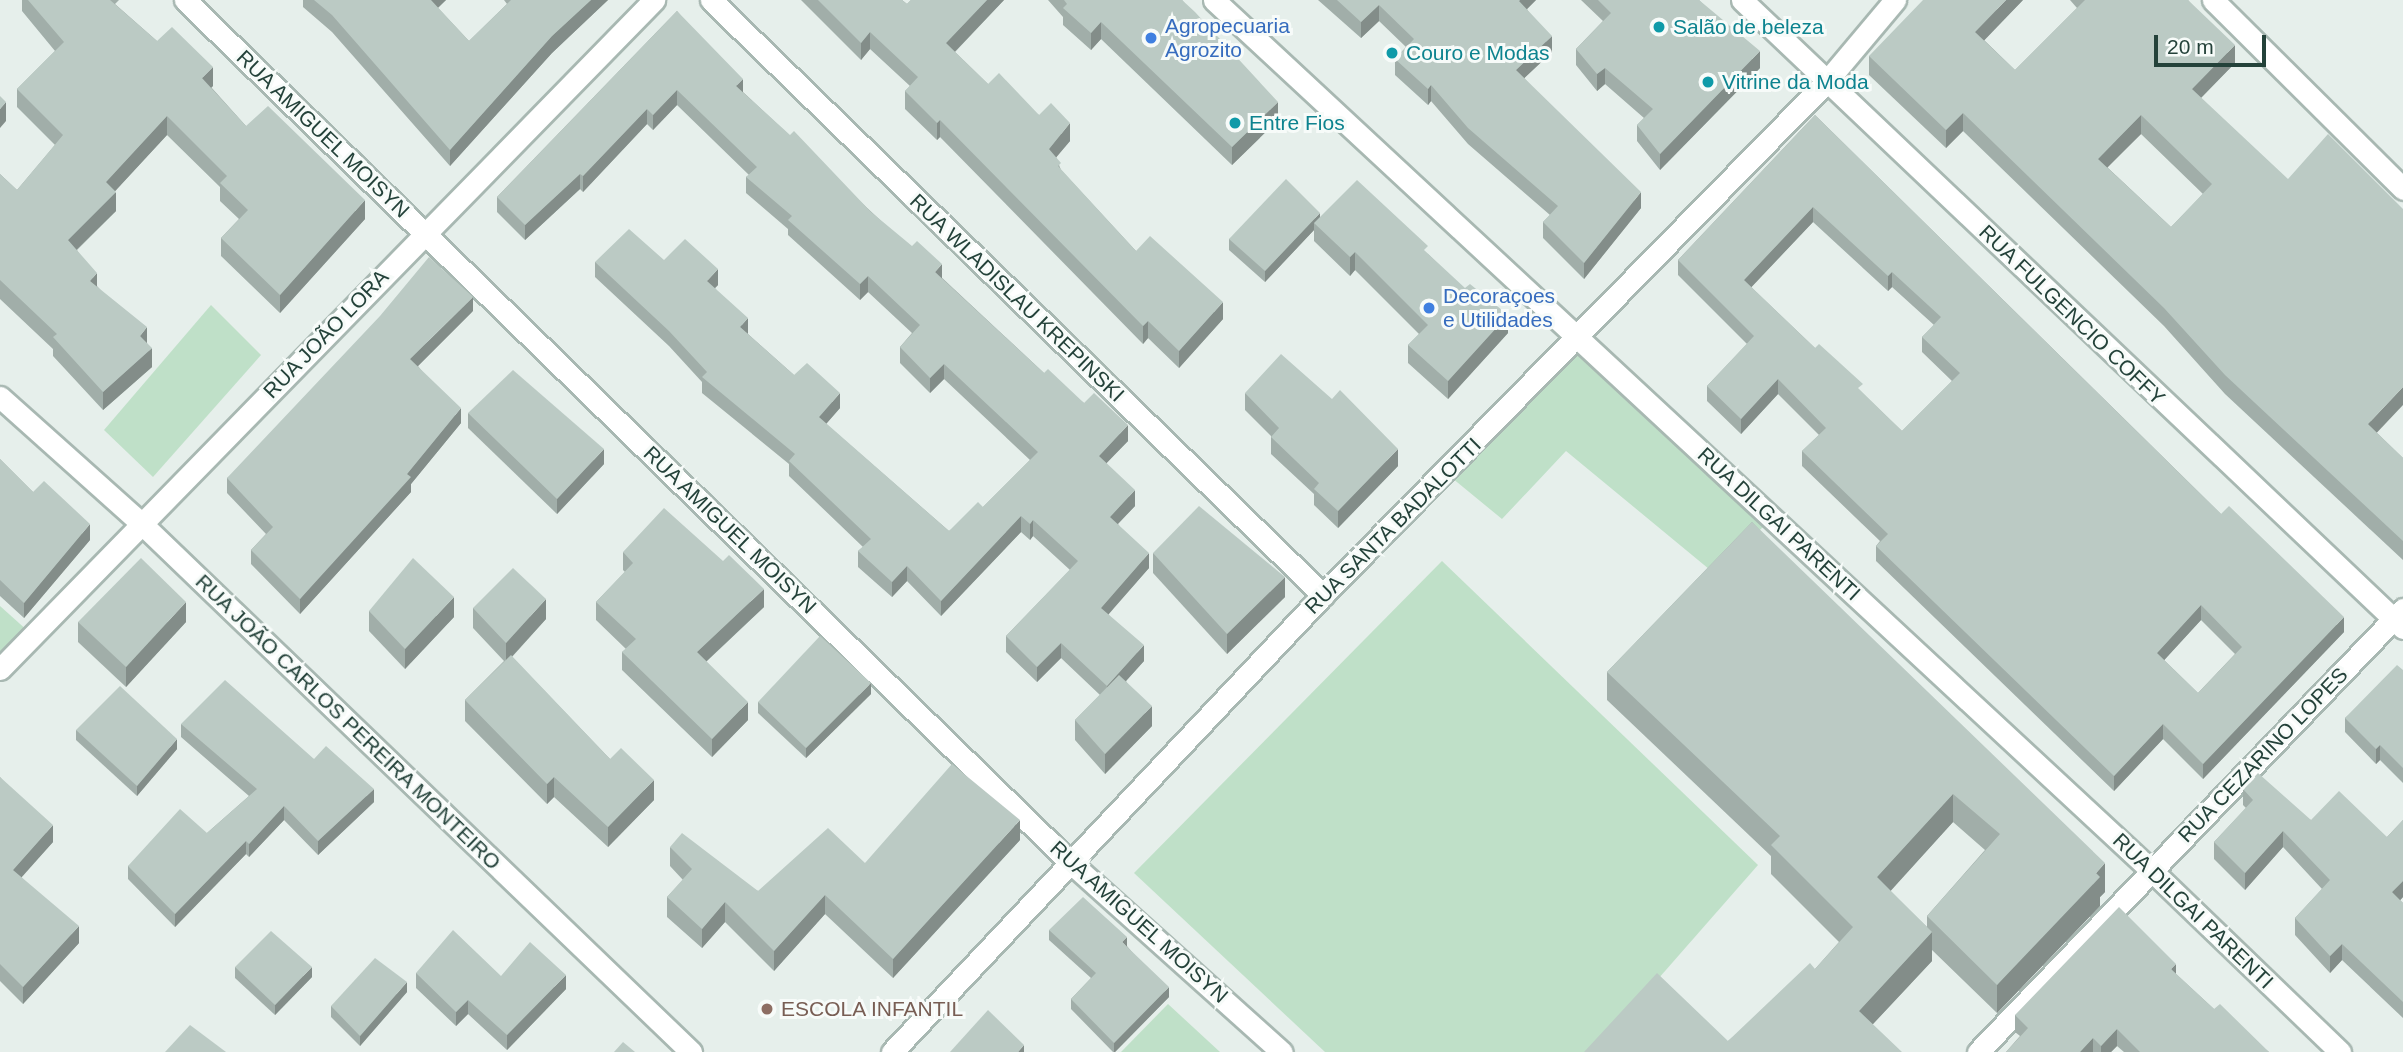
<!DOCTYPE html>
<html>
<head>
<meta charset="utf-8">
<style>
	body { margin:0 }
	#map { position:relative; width:2403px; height:1052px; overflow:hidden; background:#e6efeb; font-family:Helvetica,sans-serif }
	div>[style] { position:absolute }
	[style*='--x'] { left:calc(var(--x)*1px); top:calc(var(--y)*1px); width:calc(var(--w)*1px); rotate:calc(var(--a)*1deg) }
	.green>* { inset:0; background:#bfe0c8 }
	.roads { filter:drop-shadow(2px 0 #a8b8b2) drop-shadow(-2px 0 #a8b8b2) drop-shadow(0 2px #a8b8b2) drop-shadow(0 -2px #a8b8b2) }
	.minor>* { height:21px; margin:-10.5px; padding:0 10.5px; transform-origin:10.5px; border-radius:10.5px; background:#fff }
	.tertiary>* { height:21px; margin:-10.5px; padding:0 10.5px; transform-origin:10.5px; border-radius:10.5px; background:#fff }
	.wall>* { inset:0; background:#a1aea9 }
	.shaded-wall>* { inset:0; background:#838d89 }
	.building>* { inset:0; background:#bbcac4 }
	.dots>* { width:19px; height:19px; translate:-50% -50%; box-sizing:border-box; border:4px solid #f7fbf9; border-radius:50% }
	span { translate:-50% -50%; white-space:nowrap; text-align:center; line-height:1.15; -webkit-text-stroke:6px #f7fbf9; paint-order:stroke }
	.shop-label { font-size:21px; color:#366cbe }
	.left { translate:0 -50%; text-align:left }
	.culture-label { font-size:21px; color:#0d838f }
	.street-label { font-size:21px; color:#24423a }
	.education-label { font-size:21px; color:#785e54 }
	.scale { position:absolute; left:2154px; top:35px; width:112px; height:32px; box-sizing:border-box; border:4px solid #24423a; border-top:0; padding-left:9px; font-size:21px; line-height:24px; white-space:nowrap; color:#24423a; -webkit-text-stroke:5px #f7fbf9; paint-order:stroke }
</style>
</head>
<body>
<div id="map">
	<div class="green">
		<div style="clip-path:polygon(211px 305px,261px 355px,153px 477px,104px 430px)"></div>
		<div style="clip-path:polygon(1579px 351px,1765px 525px,1715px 574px,1566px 451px,1502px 519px,1452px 478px)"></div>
		<div style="clip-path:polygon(1442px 561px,1758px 865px,1594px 1052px,1325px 1052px,1134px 873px)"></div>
		<div style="clip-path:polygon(0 606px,29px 632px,0 661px)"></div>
		<div style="clip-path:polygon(1168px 1004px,1220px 1052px,1121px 1052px)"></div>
	</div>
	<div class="roads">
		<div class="minor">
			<div style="--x:711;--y:0;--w:854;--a:44.19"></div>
			<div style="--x:2213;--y:0;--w:268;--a:44.8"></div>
			<div style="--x:0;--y:397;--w:191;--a:41.8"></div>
			<div style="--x:142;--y:524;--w:762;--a:43.88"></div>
			<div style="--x:0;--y:669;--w:936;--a:-45.65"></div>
			<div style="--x:892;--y:1052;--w:628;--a:-46.68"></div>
			<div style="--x:1323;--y:595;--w:720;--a:-45.56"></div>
			<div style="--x:1827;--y:81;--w:106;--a:-50"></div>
			<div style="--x:1978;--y:1052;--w:614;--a:-46.19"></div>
		</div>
		<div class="tertiary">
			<div style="--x:185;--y:0;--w:1237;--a:44.25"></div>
			<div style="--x:1071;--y:863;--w:283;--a:41.9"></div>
			<div style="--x:1214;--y:0;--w:1280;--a:42.88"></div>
			<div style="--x:2152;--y:871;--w:261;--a:43.9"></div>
			<div style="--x:1742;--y:0;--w:912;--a:43.53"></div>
		</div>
	</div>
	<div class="wall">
		<div style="clip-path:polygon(22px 0,119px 0,115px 4px,157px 41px,213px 86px,211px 87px,246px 126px,365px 219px,280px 313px,221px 256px,221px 238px,239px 219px,220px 201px,220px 187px,167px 135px,115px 191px,116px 211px,77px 250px,97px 286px,147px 343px,152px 367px,103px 410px,53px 356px,53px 349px,0 299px,0 174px,17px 190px,55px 145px,17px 107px,17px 89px,55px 51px,22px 11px)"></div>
		<div style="clip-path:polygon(303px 0,446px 0,438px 8px,469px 41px,507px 4px,504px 0,608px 0,552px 53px,450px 166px,332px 32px,303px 7px)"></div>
		<div style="clip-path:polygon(801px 0,902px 0,907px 4px,911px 0,1004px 0,955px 52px,988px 84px,1039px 115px,1070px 141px,1056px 157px,1061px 170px,1136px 251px,1223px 319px,1179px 368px,1148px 338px,1143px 344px,940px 137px,937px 140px,905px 109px,905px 91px,910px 86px,870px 49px,861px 60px)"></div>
		<div style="clip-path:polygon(1048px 0,1182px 0,1278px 120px,1232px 165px,1101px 39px,1091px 50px,1063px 25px,1063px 17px)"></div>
		<div style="clip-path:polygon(1318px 0,1536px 0,1527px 9px,1552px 52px,1524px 78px,1641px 208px,1584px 279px,1543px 238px,1543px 222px,1550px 215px,1468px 144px,1431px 101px,1428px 105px,1395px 75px,1395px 59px,1406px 47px,1379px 21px,1361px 38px)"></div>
		<div style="clip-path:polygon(1581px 0,1699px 0,1760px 68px,1660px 170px,1637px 141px,1637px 125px,1644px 118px,1605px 84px,1597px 91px,1576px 65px,1576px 49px,1603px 21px)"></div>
		<div style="clip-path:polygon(evenodd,2023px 0,1984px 40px,2015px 70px,2077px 8px,2070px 0,2188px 0,2235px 63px,2201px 98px,2377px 433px,2403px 458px,2403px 560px,2225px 394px,2164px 326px,1963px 131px,1946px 148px,1869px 75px,1869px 56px,2023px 0,2141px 134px,2203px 194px,2171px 227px,2107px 167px,2141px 134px)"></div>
		<div style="clip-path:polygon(677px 11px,743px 92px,1044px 373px,1084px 403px,1128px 441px,1106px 463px,1135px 506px,1118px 524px,1149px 568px,1108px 614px,1144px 661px,1126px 681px,1152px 726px,1105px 774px,1075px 740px,1075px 720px,1100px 695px,1061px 658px,1037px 682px,1006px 652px,1006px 636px,1070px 570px,1033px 536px,1030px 540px,1021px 532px,941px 616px,907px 581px,892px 597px,858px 567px,858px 551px,863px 547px,789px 476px,789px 464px,702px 393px,702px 382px,669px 346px,595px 277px,595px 262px,664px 260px,718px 285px,715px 288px,748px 334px,794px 375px,840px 408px,826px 424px,949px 531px,983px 507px,1030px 460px,944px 379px,930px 393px,900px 363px,900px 347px,912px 333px,868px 292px,860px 300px,788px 235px,788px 229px,746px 193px,746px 177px,749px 175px,677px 105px,653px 130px,647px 124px,583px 192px,580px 189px,525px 240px,497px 212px,497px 197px)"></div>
		<div style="clip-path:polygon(evenodd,1815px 115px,2221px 514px,2344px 632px,2203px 779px,2163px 739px,2114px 791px,1876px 561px,1876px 546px,1880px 541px,1802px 466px,1802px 451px,1819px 435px,1778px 394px,1741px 434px,1707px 401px,1707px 386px,1747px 344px,1678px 275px,1678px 260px,1815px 115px,1813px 222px,1888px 291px,1892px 287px,1934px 325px,1922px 337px,1922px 352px,1952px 381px,1902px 431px,1751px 287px,1813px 222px,1815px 115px,2201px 620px,2235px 654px,2198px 693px,2164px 660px,2201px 620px)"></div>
		<div style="clip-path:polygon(1320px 217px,1428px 254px,1508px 333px,1448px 399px,1408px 363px,1408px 345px,1419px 334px,1355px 270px,1350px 276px,1314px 241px,1314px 230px,1265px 282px,1229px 250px,1229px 239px)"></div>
		<div style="clip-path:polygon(473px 311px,418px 366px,461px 423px,411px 484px,411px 492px,300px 614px,251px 564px,251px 550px,266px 534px,227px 493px,227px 478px)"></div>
		<div style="clip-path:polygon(1245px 393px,1398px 466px,1338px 528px,1314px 505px,1314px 494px,1271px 454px,1271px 436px,1245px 410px)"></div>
		<div style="clip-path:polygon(468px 413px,604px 464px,557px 514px,468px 428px)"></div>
		<div style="clip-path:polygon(0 459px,33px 492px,90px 540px,24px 618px,0 596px)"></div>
		<div style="clip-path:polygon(evenodd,1752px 522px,2105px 892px,2100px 897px,2100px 906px,1997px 1013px,1932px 950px,1932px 961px,1873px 1024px,1728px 1041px,1815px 969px,1839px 942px,1771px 874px,1771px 856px,1607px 700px,1607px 672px,1752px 522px,1953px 822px,1985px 850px,1927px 916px,1927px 927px,1890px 891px,1953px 822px)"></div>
		<div style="clip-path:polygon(623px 552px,764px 607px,706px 662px,748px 720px,712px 757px,622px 670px,622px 652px,626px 649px,596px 620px,596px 602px,625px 572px,623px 570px)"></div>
		<div style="clip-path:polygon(1153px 553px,1285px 597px,1227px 654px,1153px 573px)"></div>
		<div style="clip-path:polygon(473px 608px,546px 619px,512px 657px,610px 759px,654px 800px,608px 847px,554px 797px,547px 804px,465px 721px,465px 700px,504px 661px,473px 628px)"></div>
		<div style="clip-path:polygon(369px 611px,454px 617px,405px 669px,369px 631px)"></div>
		<div style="clip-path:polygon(78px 622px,186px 622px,126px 687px,78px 642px)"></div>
		<div style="clip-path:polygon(2403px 670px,2403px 783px,2380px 760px,2376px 764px,2345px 732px,2345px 718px)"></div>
		<div style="clip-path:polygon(871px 694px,806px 758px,758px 713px,758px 702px)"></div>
		<div style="clip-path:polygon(181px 724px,314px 759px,374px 802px,318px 855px,284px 820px,249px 857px,246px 854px,175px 927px,128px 879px,128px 866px,207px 833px,249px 796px,181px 737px)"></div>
		<div style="clip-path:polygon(76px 730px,177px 749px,137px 796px,76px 740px)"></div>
		<div style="clip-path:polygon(0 777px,53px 842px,21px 877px,79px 943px,23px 1004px,0 981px)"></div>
		<div style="clip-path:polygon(2243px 789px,2311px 820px,2387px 837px,2403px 820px,2403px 897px,2400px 900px,2403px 903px,2403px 1018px,2342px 960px,2330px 973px,2295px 935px,2295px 918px,2322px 889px,2283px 847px,2245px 890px,2214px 859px,2214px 842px,2246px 808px,2243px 805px)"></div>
		<div style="clip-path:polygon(1020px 840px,893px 978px,825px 914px,774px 971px,725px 922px,702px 948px,667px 917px,667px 897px,683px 880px,670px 866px,670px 847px,758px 891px,865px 863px)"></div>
		<div style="clip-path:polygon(1049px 930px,1127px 946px,1169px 997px,1115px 1052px,1113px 1052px,1071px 1009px,1071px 999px,1091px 978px,1049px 940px)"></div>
		<div style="clip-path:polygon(235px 967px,312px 977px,275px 1015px,235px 978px)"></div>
		<div style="clip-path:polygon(416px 973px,501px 976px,566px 989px,507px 1050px,468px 1014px,456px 1026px,416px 988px)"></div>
		<div style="clip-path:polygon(2176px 974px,2214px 1009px,2269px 1052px,2124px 1052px,2117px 1046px,2111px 1052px,2006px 1052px,2020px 1036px,2015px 1032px,2015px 1015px)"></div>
		<div style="clip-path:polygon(407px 992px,360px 1046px,331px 1017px,331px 1006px)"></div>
	</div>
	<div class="shaded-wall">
		<div style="clip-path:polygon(430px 0,446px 0,430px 15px)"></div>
		<div style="clip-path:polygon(591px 0,608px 0,552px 53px,450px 166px,450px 150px,552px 36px)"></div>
		<div style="clip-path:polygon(987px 0,1004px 0,946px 61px,946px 43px)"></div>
		<div style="clip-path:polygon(1520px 0,1536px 0,1519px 17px,1519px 1px)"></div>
		<div style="clip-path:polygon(2006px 0,2023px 0,1975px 50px,1975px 32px)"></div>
		<div style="clip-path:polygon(1379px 5px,1379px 21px,1361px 38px,1361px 22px)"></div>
		<div style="clip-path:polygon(1101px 22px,1101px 39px,1091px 50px,1091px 33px)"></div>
		<div style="clip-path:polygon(870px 32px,870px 49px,861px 60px,861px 43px)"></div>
		<div style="clip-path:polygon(1552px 36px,1552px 52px,1516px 86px,1516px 70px)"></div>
		<div style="clip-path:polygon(2235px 45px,2235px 63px,2192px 107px,2192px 89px)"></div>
		<div style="clip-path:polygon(1760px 51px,1760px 68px,1660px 170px,1660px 154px)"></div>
		<div style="clip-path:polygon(213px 67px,213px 86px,202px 97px,202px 78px)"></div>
		<div style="clip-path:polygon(1605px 68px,1605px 84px,1597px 91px,1597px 74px)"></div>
		<div style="clip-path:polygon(743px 79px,743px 94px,736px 86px)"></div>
		<div style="clip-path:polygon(1431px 85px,1431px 101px,1428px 105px,1428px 89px)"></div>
		<div style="clip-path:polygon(677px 90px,677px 105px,653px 130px,653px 115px)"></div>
		<div style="clip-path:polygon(6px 102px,6px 121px,0 128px,0 109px)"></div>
		<div style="clip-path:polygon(1278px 102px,1278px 120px,1232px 165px,1232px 147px)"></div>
		<div style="clip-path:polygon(647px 109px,647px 124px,583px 192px,583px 176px)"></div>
		<div style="clip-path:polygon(1963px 113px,1963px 131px,1946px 148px,1946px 130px)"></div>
		<div style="clip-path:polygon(2141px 115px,2141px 134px,2098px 177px,2098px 159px)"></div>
		<div style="clip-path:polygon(167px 116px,167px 135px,106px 201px,106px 182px)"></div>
		<div style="clip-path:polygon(940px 120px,940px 137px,937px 140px,937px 123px)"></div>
		<div style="clip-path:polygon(1070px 123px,1070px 141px,1049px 166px,1049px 149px)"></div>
		<div style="clip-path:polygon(580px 174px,580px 189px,525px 240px,525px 225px)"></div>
		<div style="clip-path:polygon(116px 192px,116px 211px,68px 258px,68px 240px)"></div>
		<div style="clip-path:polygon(1641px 192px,1641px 208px,1584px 279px,1584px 263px)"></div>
		<div style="clip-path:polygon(365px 200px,365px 219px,280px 313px,280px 295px)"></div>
		<div style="clip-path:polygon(1813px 207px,1813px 222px,1744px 295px,1744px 280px)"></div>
		<div style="clip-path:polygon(1320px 213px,1320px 224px,1314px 223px,1314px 230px,1265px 282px,1265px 271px)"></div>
		<div style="clip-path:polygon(1355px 252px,1355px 270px,1350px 276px,1350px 257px)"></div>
		<div style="clip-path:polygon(942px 264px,942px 280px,935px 272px)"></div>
		<div style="clip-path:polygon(718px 269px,718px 285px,707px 296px,707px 281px)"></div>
		<div style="clip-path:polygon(1892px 272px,1892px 287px,1888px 291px,1888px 276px)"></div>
		<div style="clip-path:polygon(97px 273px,97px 292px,90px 281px)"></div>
		<div style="clip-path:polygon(868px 276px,868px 292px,860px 300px,860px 284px)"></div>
		<div style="clip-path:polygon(473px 297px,473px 311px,410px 374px,410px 359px)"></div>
		<div style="clip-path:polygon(1223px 302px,1223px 319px,1179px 368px,1179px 351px)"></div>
		<div style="clip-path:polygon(1508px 315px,1508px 333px,1448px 399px,1448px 381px)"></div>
		<div style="clip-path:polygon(748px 318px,748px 334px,740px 327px)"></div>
		<div style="clip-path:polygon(1148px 321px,1148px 338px,1143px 344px,1143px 326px)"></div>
		<div style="clip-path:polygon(147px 327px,147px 345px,140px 336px)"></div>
		<div style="clip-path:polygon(152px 348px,152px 367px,103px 410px,103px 392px)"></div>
		<div style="clip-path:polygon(944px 364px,944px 379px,930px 393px,930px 378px)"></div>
		<div style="clip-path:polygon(1778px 379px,1778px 394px,1741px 434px,1741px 419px)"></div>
		<div style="clip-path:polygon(2403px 387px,2403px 405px,2368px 442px,2368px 424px)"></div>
		<div style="clip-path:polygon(840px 393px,840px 408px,819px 432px,819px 417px)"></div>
		<div style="clip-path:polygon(461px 408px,461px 423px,411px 484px,411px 492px,300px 614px,300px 599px,407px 474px)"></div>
		<div style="clip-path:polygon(1128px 425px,1128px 441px,1099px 471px,1099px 456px)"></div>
		<div style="clip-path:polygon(604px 449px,604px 464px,557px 514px,557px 499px)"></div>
		<div style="clip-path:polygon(1398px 449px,1398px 466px,1338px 528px,1338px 511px)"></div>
		<div style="clip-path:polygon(1135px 490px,1135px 506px,1110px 532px,1110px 517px)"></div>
		<div style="clip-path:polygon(1021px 516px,1021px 532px,941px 616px,941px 601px)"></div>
		<div style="clip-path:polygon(1033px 520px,1033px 536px,1030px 540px,1030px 524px)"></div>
		<div style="clip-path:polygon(90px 524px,90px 540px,24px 618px,24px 603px)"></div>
		<div style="clip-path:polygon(1149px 553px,1149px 568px,1101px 623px,1101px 608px)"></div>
		<div style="clip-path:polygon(907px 566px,907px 581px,892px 597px,892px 582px)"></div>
		<div style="clip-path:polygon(1285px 577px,1285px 597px,1227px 654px,1227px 634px)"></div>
		<div style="clip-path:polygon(764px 589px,764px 607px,697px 670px,697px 652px)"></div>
		<div style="clip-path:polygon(454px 597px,454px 617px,405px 669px,405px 649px)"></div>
		<div style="clip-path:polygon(546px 599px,546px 619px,506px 663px,506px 643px)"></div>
		<div style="clip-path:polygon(186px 602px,186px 622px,126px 687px,126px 667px)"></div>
		<div style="clip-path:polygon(2201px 605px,2201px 620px,2157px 668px,2157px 653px)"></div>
		<div style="clip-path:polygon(2344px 617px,2344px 632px,2203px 779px,2203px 764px)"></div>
		<div style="clip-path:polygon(1061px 643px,1061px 658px,1037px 682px,1037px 667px)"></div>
		<div style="clip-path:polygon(1144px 645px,1144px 661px,1107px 702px,1107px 686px)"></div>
		<div style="clip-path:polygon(871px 683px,871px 694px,806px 758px,806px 748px)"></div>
		<div style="clip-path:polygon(748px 702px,748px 720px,712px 757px,712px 739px)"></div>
		<div style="clip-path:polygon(1152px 706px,1152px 726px,1105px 774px,1105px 754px)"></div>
		<div style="clip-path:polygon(2163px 724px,2163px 739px,2114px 791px,2114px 776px)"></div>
		<div style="clip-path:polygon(177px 739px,177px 749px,137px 796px,137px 786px)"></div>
		<div style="clip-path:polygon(2380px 745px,2380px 760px,2376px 764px,2376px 749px)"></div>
		<div style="clip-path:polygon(554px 777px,554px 797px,547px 804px,547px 784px)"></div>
		<div style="clip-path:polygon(654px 780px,654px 800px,608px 847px,608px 827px)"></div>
		<div style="clip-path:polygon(374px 789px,374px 802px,318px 855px,318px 841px)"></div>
		<div style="clip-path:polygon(1953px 794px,1953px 822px,1877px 906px,1877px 877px)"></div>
		<div style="clip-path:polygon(284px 806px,284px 820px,249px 857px,249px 844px)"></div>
		<div style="clip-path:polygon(1020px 820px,1020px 840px,893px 978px,893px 959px)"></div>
		<div style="clip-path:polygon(53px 825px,53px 842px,13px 887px,13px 870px)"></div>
		<div style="clip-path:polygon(2283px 831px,2283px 847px,2245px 890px,2245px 873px)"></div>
		<div style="clip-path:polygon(246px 841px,246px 854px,175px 927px,175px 914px)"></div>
		<div style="clip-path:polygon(2105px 863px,2105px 892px,2100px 897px,2100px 906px,1997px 1013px,1997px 985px)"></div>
		<div style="clip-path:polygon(2403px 881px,2403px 897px,2392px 909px,2392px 892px)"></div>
		<div style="clip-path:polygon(825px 895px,825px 914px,774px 971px,774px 951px)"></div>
		<div style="clip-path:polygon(725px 902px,725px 922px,702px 948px,702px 929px)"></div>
		<div style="clip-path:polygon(79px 926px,79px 943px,23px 1004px,23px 987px)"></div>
		<div style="clip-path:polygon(1932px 932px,1932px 961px,1859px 1039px,1859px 1011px)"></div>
		<div style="clip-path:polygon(1127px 937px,1127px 947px,1122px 942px)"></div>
		<div style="clip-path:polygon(2342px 944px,2342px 960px,2330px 973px,2330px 956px)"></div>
		<div style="clip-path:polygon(2176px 964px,2176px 981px,2171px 969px)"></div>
		<div style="clip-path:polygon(312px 967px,312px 977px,275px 1015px,275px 1005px)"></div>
		<div style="clip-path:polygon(566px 975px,566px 989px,507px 1050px,507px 1035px)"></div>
		<div style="clip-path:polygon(407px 982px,407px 992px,360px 1046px,360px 1036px)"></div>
		<div style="clip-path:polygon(1169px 987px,1169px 997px,1115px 1052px,1114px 1052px,1114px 1043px)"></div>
		<div style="clip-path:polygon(468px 1000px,468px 1014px,456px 1026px,456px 1012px)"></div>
		<div style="clip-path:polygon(2117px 1029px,2117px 1046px,2111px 1052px,2101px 1052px,2101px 1046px)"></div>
		<div style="clip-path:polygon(2093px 1038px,2093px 1052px,2080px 1052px)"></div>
		<div style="clip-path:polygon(1024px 1045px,1024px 1052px,1018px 1052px)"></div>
	</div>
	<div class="building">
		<div style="clip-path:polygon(28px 0,110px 0,157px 41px,172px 27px,213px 67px,202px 78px,246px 126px,268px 106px,365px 200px,280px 295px,221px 238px,248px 210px,220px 183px,227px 176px,167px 116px,106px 182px,116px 192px,68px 240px,97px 273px,90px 281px,147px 327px,140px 336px,152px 348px,103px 392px,53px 337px,57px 334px,0 280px,0 174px,17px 190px,63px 135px,17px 89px,64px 42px)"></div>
		<div style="clip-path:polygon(314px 0,431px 0,469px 41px,511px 0,591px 0,552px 36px,450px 150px,332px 15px)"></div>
		<div style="clip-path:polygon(818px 0,902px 0,907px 4px,911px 0,987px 0,946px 43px,988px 84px,999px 73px,1039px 115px,1051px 103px,1070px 123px,1049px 149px,1061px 163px,1058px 166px,1136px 251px,1150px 236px,1223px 302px,1179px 351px,1148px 321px,1143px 326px,940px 120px,937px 123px,905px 91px,918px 77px,870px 32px,861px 43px)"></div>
		<div style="clip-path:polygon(1064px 0,1182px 0,1195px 12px,1278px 102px,1232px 147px,1101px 22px,1091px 33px,1063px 8px,1067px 4px)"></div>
		<div style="clip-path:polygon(1337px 0,1520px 0,1519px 1px,1552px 36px,1516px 70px,1641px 192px,1584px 263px,1543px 222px,1558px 206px,1468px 128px,1431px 85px,1428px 89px,1395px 59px,1414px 39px,1379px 5px,1361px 22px)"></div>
		<div style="clip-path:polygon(1598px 0,1699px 0,1760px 51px,1660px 154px,1637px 125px,1653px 109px,1605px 68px,1597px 74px,1576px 49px,1611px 13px)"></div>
		<div style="clip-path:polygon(evenodd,1923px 0,2006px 0,1975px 32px,2015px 70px,2085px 0,2188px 0,2235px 45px,2192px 89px,2288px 179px,2328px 134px,2403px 209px,2403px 387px,2368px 424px,2403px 458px,2403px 541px,2225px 375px,2164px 308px,1963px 113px,1946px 130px,1869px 56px,1923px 0,2141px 115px,2212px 184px,2171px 227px,2098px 159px,2141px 115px)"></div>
		<div style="clip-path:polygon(677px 11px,743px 79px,736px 86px,790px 135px,794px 131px,871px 212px,912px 246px,917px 241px,942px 264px,935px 272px,1044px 373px,1048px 369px,1084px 403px,1094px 393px,1128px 425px,1099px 456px,1135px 490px,1110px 517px,1149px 553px,1101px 608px,1144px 645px,1107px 686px,1061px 643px,1037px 667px,1006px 636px,1078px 561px,1033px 520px,1030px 524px,1021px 516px,941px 601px,907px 566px,892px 582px,858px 551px,871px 539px,789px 461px,795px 454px,702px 377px,707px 372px,669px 331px,595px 262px,629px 229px,664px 260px,685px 239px,718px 269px,707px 281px,748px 318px,740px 327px,794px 375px,807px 363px,840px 393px,819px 417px,949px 531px,978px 502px,983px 507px,1038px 452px,944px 364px,930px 378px,900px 347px,920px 325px,868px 276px,860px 284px,788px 220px,792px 216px,746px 177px,757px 167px,677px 90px,653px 115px,647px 109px,583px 176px,580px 174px,525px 225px,497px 197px)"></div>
		<div style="clip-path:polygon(0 96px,6px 102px,0 109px)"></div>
		<div style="clip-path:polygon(evenodd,1815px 115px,2221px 514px,2229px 506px,2344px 617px,2203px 764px,2163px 724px,2114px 776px,1876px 546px,1888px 534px,1802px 451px,1826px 428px,1778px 379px,1741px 419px,1707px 386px,1754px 336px,1678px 260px,1815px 115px,1813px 207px,1888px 276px,1892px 272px,1941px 317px,1922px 337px,1960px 373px,1902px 431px,1858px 388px,1863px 384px,1819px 344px,1815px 348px,1744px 280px,1813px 207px,1815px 115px,2201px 605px,2242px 647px,2198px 693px,2157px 653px,2201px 605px)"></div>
		<div style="clip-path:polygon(1286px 179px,1320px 213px,1265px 271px,1229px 239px)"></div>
		<div style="clip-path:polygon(1357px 180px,1428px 246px,1424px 250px,1465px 288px,1470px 284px,1508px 315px,1448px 381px,1408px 345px,1428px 325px,1355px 252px,1350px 257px,1314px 223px)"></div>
		<div style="clip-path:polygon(429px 257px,473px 297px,410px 359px,461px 408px,407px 474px,411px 477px,300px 599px,251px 550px,273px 527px,227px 478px,380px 316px)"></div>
		<div style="clip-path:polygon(1281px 354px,1332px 399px,1340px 390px,1398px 449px,1338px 511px,1314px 489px,1319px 483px,1271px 437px,1279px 428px,1245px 393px)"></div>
		<div style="clip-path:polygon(513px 370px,604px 449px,557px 499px,468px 413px)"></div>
		<div style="clip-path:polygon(0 459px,33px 492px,44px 481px,90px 524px,24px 603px,0 580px)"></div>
		<div style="clip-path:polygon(1199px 506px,1285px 577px,1227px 634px,1153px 553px)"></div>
		<div style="clip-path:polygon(664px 508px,723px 561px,729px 555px,764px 589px,697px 652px,748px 702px,712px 739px,622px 652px,636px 639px,596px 602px,633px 563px,623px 552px)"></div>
		<div style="clip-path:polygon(1752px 522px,2105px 863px,2096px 873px,2100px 877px,1997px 985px,1927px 916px,2000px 834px,1953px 794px,1877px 877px,1932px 932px,1859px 1011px,1902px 1052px,1584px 1052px,1657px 973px,1728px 1041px,1810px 963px,1815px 969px,1853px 927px,1771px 845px,1780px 836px,1607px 672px)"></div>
		<div style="clip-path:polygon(141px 558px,186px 602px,126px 667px,78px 622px)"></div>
		<div style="clip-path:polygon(413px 558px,454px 597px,405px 649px,369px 611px)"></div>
		<div style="clip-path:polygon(513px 568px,546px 599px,506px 643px,473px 608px)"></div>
		<div style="clip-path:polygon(820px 636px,871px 683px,806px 748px,758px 702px)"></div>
		<div style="clip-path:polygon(511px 655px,610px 759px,621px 748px,654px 780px,608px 827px,554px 777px,547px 784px,465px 700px)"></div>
		<div style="clip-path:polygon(2397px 665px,2403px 670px,2403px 768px,2380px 745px,2376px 749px,2345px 718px)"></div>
		<div style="clip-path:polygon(1119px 675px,1152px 706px,1105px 754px,1075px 720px)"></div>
		<div style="clip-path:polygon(225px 680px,314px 759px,326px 746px,374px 789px,318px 841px,284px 806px,249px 844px,246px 841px,175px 914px,128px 866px,180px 809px,207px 833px,257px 789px,181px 724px)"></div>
		<div style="clip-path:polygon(120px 686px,177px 739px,137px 786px,76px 730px)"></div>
		<div style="clip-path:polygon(952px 764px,1020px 820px,893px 959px,825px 895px,774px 951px,725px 902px,702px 929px,667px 897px,692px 869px,670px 847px,682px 833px,758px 891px,828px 828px,865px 863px)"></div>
		<div style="clip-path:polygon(2258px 773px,2311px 820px,2339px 791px,2387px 837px,2403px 820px,2403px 881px,2392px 892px,2403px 903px,2403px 1002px,2342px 944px,2330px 956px,2295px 918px,2330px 880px,2283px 831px,2245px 873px,2214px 842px,2253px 800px,2243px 789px)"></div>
		<div style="clip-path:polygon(0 777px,53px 825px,13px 870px,79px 926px,23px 987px,0 964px)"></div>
		<div style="clip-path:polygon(1083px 897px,1127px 937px,1122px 942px,1169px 987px,1114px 1043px,1071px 999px,1096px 973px,1049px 930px)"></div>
		<div style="clip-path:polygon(2119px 907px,2176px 964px,2171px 969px,2214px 1009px,2220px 1004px,2269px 1052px,2140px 1052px,2117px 1029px,2101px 1046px,2093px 1038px,2080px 1052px,2006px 1052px,2028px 1028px,2015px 1015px)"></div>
		<div style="clip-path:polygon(453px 930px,501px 976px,530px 942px,566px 975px,507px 1035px,468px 1000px,456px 1012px,416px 973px)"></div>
		<div style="clip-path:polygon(271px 931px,312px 967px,275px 1005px,235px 967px)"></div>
		<div style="clip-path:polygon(375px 958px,407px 982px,360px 1036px,331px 1006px)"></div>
		<div style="clip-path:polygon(988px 1010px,1024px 1045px,1018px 1052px,950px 1052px)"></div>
		<div style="clip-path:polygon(190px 1025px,226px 1052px,165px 1052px)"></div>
		<div style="clip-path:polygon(623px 1042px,635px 1052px,614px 1052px)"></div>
	</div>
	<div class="dots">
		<div style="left:1659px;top:27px;background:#0f9aa8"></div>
		<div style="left:1151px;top:38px;background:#3f7fe0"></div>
		<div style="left:1392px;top:53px;background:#0f9aa8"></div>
		<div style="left:1708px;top:82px;background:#0f9aa8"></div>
		<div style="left:1235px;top:123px;background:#0f9aa8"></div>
		<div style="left:1429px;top:308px;background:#3f7fe0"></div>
		<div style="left:767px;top:1009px;background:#8d6e63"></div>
	</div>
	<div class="shop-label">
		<span class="left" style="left:1165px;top:38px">Agropecuaria<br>Agrozito</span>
		<span class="left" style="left:1443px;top:308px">Decoraçoes<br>e Utilidades</span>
	</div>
	<div class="culture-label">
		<span class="left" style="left:1673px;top:27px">Salão de beleza</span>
		<span class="left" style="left:1406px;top:53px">Couro e Modas</span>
		<span class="left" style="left:1722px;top:82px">Vitrine da Moda</span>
		<span class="left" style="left:1249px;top:123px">Entre Fios</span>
	</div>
	<div class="street-label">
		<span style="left:323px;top:134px;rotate:44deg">RUA AMIGUEL MOISYN</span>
		<span style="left:1017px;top:298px;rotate:44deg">RUA WLADISLAU KREPINSKI</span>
		<span style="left:2072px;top:315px;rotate:44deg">RUA FULGENCIO COFFY</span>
		<span style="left:326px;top:334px;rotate:-46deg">RUA JOÃO LORA</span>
		<span style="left:1779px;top:524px;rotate:43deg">RUA DILGAI PARENTI</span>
		<span style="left:1393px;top:526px;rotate:-45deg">RUA SANTA BADALOTTI</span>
		<span style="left:730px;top:530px;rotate:44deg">RUA AMIGUEL MOISYN</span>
		<span style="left:348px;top:722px;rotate:44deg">RUA JOÃO CARLOS PEREIRA MONTEIRO</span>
		<span style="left:2263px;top:755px;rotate:-46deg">RUA CEZARINO LOPES</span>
		<span style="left:2193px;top:911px;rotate:44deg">RUA DILGAI PARENTI</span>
		<span style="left:1139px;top:922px;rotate:42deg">RUA AMIGUEL MOISYN</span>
	</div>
	<div class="education-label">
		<span class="left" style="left:781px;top:1009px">ESCOLA INFANTIL</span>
	</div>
	<div class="scale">20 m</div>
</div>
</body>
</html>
